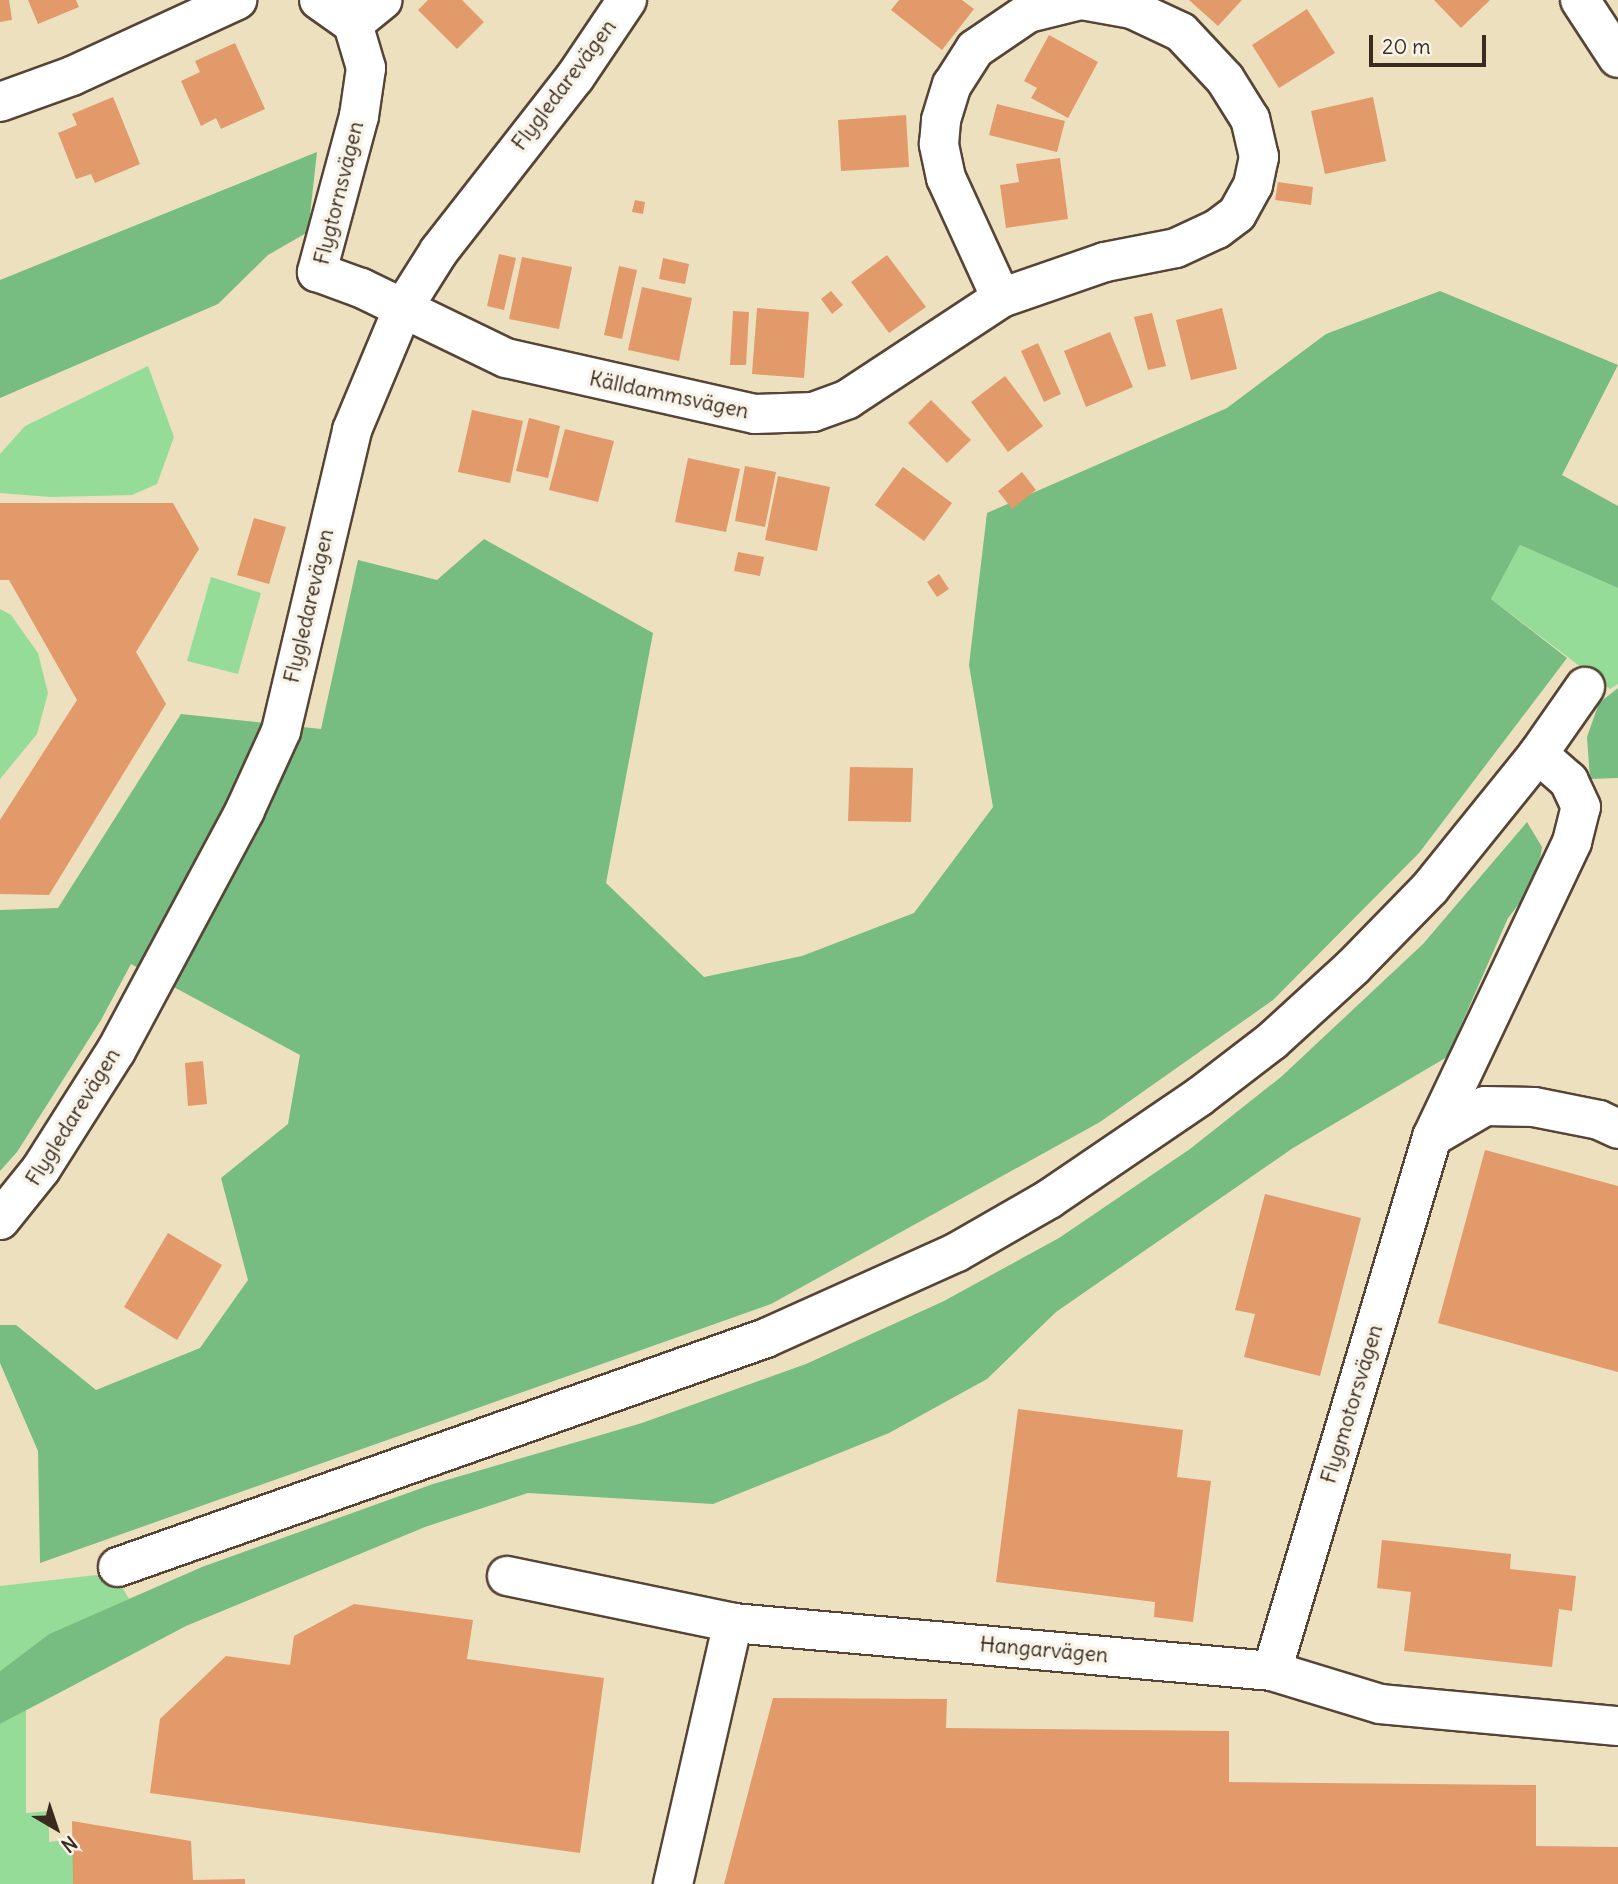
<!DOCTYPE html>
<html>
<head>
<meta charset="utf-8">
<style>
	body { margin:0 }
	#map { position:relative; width:1618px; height:1884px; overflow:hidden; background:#ece0bf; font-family:Delius,sans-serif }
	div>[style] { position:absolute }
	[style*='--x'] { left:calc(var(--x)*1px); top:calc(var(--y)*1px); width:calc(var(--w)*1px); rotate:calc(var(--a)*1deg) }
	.green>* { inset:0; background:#94dc97 }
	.forest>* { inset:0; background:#77bc80 }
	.building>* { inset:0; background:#e29a6b }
	.roads { filter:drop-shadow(2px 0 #564536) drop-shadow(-2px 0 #564536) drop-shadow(0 2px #564536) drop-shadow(0 -2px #564536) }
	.minor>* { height:38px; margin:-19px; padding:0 19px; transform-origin:19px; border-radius:19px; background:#fff }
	span { translate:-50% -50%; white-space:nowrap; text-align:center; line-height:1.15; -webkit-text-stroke:7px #f7f3e8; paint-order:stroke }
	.street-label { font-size:21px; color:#3b2a1e }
	.north { position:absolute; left:21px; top:1793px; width:70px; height:70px; -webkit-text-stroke:5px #f7f3e8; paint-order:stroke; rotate:141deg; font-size:19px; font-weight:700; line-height:28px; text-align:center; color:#3b2a1e }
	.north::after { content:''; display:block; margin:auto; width:24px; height:32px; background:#3b2a1e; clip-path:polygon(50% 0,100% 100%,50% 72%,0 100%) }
	.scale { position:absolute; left:1369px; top:35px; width:117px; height:32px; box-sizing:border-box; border:4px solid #3b2a1e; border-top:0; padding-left:9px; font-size:21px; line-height:24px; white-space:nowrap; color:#3b2a1e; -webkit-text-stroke:5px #f7f3e8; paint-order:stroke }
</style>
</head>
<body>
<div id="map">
	<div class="green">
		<div style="clip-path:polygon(148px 366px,174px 437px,157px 484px,132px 495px,51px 497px,0 493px,0 454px,25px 426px)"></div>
		<div style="clip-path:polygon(1520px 545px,1618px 588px,1618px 684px,1610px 689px,1491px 599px)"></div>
		<div style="clip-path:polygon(211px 577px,261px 593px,238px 674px,187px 661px)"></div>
		<div style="clip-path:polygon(0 609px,11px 615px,38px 653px,48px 693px,37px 734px,0 779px)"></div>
		<div style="clip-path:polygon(114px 1573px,129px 1599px,49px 1634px,0 1671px,0 1586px)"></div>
		<div style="clip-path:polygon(26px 1710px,26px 1813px,49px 1811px,49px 1842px,77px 1838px,75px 1884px,0 1884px,0 1724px)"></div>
	</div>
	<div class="forest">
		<div style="clip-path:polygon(317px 152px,308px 232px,268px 255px,218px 304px,0 398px,0 280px)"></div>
		<div style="clip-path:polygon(1440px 291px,1618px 365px,1562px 475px,1618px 506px,1618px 588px,1520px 545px,1491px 599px,1567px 658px,1419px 853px,1273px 1000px,1100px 1122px,771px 1304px,40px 1563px,38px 1451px,0 1363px,0 1325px,16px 1325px,96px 1390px,200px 1348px,248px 1280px,221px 1178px,288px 1124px,300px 1055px,131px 964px,101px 1020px,17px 1152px,0 1171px,0 910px,58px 908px,181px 714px,321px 729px,358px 560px,437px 580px,484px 539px,653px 633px,606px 883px,704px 977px,802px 956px,914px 913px,993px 807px,969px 665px,987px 513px,1227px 408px,1326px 334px)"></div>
		<div style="clip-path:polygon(1618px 688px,1618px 778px,1590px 779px,1587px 737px,1599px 703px)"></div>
		<div style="clip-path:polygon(1527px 822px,1542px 847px,1537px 881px,1508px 918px,1447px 1057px,1293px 1148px,1056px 1312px,987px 1379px,889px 1433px,713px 1504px,528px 1493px,425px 1527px,186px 1626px,0 1724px,0 1671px,49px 1634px,202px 1567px,433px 1484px,642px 1423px,806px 1364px,944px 1301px,1059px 1238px,1190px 1149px,1281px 1077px,1423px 944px)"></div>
	</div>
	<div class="building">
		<div style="clip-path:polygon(0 0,9px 0,12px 20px,0 22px)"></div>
		<div style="clip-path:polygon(28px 0,76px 0,79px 7px,38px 24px)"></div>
		<div style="clip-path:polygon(428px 0,462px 0,484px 22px,457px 49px,418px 10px)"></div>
		<div style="clip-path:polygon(899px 0,962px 0,974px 9px,942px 50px,891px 10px)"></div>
		<div style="clip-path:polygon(1189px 0,1242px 0,1218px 26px)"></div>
		<div style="clip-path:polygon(1434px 0,1490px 0,1461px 28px)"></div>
		<div style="clip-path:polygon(1307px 9px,1335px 53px,1279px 88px,1252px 45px)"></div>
		<div style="clip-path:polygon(1049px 35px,1098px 62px,1068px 118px,1031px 98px,1037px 88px,1024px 81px)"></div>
		<div style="clip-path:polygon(235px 43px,265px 109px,221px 129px,216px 118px,201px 126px,181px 81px,200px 72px,195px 61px)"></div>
		<div style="clip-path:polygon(113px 97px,140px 164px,95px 183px,91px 174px,76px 179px,58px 133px,77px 125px,72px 114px)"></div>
		<div style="clip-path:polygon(1373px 97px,1386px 161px,1325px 174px,1311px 111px)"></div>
		<div style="clip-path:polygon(997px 104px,1065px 121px,1057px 152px,989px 135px)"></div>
		<div style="clip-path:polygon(906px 115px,909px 167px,841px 171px,838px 120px)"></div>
		<div style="clip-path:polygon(1060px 158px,1068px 219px,1006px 228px,1000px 185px,1019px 182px,1016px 164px)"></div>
		<div style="clip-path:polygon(1278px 182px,1313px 187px,1311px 205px,1275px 200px)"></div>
		<div style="clip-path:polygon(635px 200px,645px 202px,643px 214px,632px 212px)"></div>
		<div style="clip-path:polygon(499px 254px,516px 258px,504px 310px,487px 306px)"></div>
		<div style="clip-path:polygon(887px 255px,926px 307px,889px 333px,851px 282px)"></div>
		<div style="clip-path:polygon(522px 257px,572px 267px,559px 329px,509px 319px)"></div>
		<div style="clip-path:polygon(663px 258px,689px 264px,685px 284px,659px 279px)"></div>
		<div style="clip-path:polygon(619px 266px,637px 270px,622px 339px,604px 335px)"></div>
		<div style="clip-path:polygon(642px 287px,692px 298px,679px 361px,628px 350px)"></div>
		<div style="clip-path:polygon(831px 291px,843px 305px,832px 314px,821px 299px)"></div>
		<div style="clip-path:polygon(757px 308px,809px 312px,804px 378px,752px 374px)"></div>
		<div style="clip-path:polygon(1222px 308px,1237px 369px,1191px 380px,1176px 320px)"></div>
		<div style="clip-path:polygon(733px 311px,749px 312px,746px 365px,730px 365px)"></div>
		<div style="clip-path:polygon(1152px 313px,1166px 366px,1148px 370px,1134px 317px)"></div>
		<div style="clip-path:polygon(1110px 332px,1133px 387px,1086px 407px,1064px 351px)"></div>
		<div style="clip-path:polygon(1038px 343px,1061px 394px,1044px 402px,1021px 351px)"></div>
		<div style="clip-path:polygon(1005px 376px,1043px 426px,1008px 452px,971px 402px)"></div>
		<div style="clip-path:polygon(931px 400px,971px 440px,947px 463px,908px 423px)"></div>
		<div style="clip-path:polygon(472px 410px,523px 421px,510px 483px,458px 472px)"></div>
		<div style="clip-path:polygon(529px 418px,560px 426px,548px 478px,516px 471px)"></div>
		<div style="clip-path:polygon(565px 429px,614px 441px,598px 502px,549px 490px)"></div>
		<div style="clip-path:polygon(688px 458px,740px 469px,726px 532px,675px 522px)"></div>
		<div style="clip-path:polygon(745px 466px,776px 472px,765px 527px,735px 521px)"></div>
		<div style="clip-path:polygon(903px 467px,952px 503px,924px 541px,875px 505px)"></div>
		<div style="clip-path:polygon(1022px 472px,1036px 490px,1012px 509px,998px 491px)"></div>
		<div style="clip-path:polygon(778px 476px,830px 487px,817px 551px,765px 540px)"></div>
		<div style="clip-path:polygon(0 503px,173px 503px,199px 549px,136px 652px,166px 704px,49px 895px,0 894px,0 820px,77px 700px,9px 580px,0 580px)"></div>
		<div style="clip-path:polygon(254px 518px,286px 527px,269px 584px,237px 575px)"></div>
		<div style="clip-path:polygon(738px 552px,764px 557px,760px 576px,734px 571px)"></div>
		<div style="clip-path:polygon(939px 574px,949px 589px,937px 597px,927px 582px)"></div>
		<div style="clip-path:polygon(850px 767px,913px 768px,911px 822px,848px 821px)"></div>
		<div style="clip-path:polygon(203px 1061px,207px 1104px,188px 1106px,185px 1063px)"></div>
		<div style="clip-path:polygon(1485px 1150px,1618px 1186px,1618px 1372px,1438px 1323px)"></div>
		<div style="clip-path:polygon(1265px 1194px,1361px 1218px,1320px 1376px,1244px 1357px,1255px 1314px,1235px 1310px)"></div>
		<div style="clip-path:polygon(168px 1233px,222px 1265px,177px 1340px,124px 1307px)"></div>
		<div style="clip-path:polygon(1018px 1409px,1183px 1430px,1177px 1477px,1211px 1481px,1193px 1622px,1154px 1617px,1155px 1602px,996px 1582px)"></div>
		<div style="clip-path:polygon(1382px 1540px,1511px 1554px,1510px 1569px,1576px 1576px,1572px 1611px,1559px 1609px,1552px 1667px,1404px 1651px,1411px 1592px,1377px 1588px)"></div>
		<div style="clip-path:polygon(354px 1604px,473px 1620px,467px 1659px,604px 1678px,580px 1853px,150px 1793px,160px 1719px,226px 1656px,290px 1665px,294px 1636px)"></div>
		<div style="clip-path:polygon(773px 1698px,947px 1699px,946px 1728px,1229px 1731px,1229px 1782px,1536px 1785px,1536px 1846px,1618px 1847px,1618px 1884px,724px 1884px)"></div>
		<div style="clip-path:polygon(72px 1821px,191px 1841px,193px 1880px,245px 1879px,245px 1884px,73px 1884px)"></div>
	</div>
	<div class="roads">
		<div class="minor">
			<div style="--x:319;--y:0;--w:42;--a:35.2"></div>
			<div style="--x:353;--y:24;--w:46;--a:73.5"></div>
			<div style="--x:366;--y:68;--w:49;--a:98.3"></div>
			<div style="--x:359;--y:116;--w:162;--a:105.1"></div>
			<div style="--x:317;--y:272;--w:47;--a:20"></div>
			<div style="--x:361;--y:288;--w:161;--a:25.8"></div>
			<div style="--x:506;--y:358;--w:255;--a:12.7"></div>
			<div style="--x:755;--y:414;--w:58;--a:-2"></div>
			<div style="--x:813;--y:412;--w:37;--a:-20"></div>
			<div style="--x:848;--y:399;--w:183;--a:-33.4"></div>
			<div style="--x:1001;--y:298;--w:110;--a:-19.1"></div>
			<div style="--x:1105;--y:262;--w:72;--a:-11.2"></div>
			<div style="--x:1176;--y:248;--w:45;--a:-24.9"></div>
			<div style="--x:1217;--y:229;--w:25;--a:-37"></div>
			<div style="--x:1237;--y:214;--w:33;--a:-61"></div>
			<div style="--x:1253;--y:185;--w:29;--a:-78"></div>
			<div style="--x:1259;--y:157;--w:39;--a:-103"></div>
			<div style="--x:1250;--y:119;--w:47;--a:-122"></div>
			<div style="--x:1225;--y:79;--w:64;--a:-133.1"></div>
			<div style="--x:1181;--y:32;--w:54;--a:-154.9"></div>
			<div style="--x:1132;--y:9;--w:51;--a:-169.8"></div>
			<div style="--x:1580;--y:0;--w:69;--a:56.8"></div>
			<div style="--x:353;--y:24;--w:38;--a:-39"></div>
			<div style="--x:0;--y:102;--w:77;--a:-19.9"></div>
			<div style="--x:72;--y:76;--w:182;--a:-24.7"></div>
			<div style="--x:1001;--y:298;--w:132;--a:-114.6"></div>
			<div style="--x:946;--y:178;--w:35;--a:-102"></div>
			<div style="--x:939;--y:144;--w:24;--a:-85"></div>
			<div style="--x:941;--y:120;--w:37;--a:-73"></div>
			<div style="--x:952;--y:85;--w:43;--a:-57.4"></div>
			<div style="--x:975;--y:49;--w:64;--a:-34.2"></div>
			<div style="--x:1028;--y:13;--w:55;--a:-13.8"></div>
			<div style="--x:1432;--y:1137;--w:61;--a:-30.3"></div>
			<div style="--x:1485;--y:1106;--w:49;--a:1.2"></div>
			<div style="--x:1534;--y:1107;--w:66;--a:11.3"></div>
			<div style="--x:1599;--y:1120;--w:21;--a:25"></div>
			<div style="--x:0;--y:1220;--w:65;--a:-51.2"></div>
			<div style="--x:41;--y:1169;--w:140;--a:-57.6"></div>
			<div style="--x:116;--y:1051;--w:273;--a:-61.8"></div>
			<div style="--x:245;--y:810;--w:87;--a:-65.5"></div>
			<div style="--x:281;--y:731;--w:309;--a:-76.7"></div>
			<div style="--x:352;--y:430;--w:132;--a:-67.3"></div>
			<div style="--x:403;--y:308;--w:67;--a:-57.7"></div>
			<div style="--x:439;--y:251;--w:221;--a:-52"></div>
			<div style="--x:575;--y:77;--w:93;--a:-56"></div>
			<div style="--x:118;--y:1567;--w:687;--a:-19.46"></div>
			<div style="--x:766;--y:1338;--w:209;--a:-24.2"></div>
			<div style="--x:957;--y:1252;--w:106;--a:-29.9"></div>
			<div style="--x:1049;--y:1199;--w:181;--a:-34.2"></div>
			<div style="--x:1199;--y:1097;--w:92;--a:-37.5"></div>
			<div style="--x:1272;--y:1041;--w:111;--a:-42.4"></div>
			<div style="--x:1354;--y:966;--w:109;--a:-45.7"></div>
			<div style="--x:1430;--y:888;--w:172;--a:-51.1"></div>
			<div style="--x:1538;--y:754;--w:82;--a:-55"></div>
			<div style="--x:507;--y:1576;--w:231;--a:11.7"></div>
			<div style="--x:1272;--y:1671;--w:557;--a:-73.32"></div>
			<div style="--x:1432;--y:1137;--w:327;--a:-64.6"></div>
			<div style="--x:1572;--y:842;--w:36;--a:-76"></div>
			<div style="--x:1581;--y:807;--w:29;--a:-115"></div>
			<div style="--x:1569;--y:781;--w:41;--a:-138.9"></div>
			<div style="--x:673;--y:1884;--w:268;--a:-77.1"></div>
			<div style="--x:733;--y:1623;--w:541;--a:5.09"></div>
			<div style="--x:1272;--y:1671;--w:113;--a:17"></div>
			<div style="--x:1380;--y:1704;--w:239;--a:5.3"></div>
		</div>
	</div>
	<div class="street-label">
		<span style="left:564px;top:85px;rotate:-53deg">Flygledarevägen</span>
		<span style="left:339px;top:193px;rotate:-76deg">Flygtornsvägen</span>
		<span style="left:669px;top:395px;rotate:12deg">Källdammsvägen</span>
		<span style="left:309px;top:606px;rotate:-77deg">Flygledarevägen</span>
		<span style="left:73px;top:1117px;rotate:-58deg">Flygledarevägen</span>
		<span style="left:1352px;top:1404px;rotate:-73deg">Flygmotorsvägen</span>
		<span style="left:1044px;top:1650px;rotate:5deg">Hangarvägen</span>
	</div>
	<div class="north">N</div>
	<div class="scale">20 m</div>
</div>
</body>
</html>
